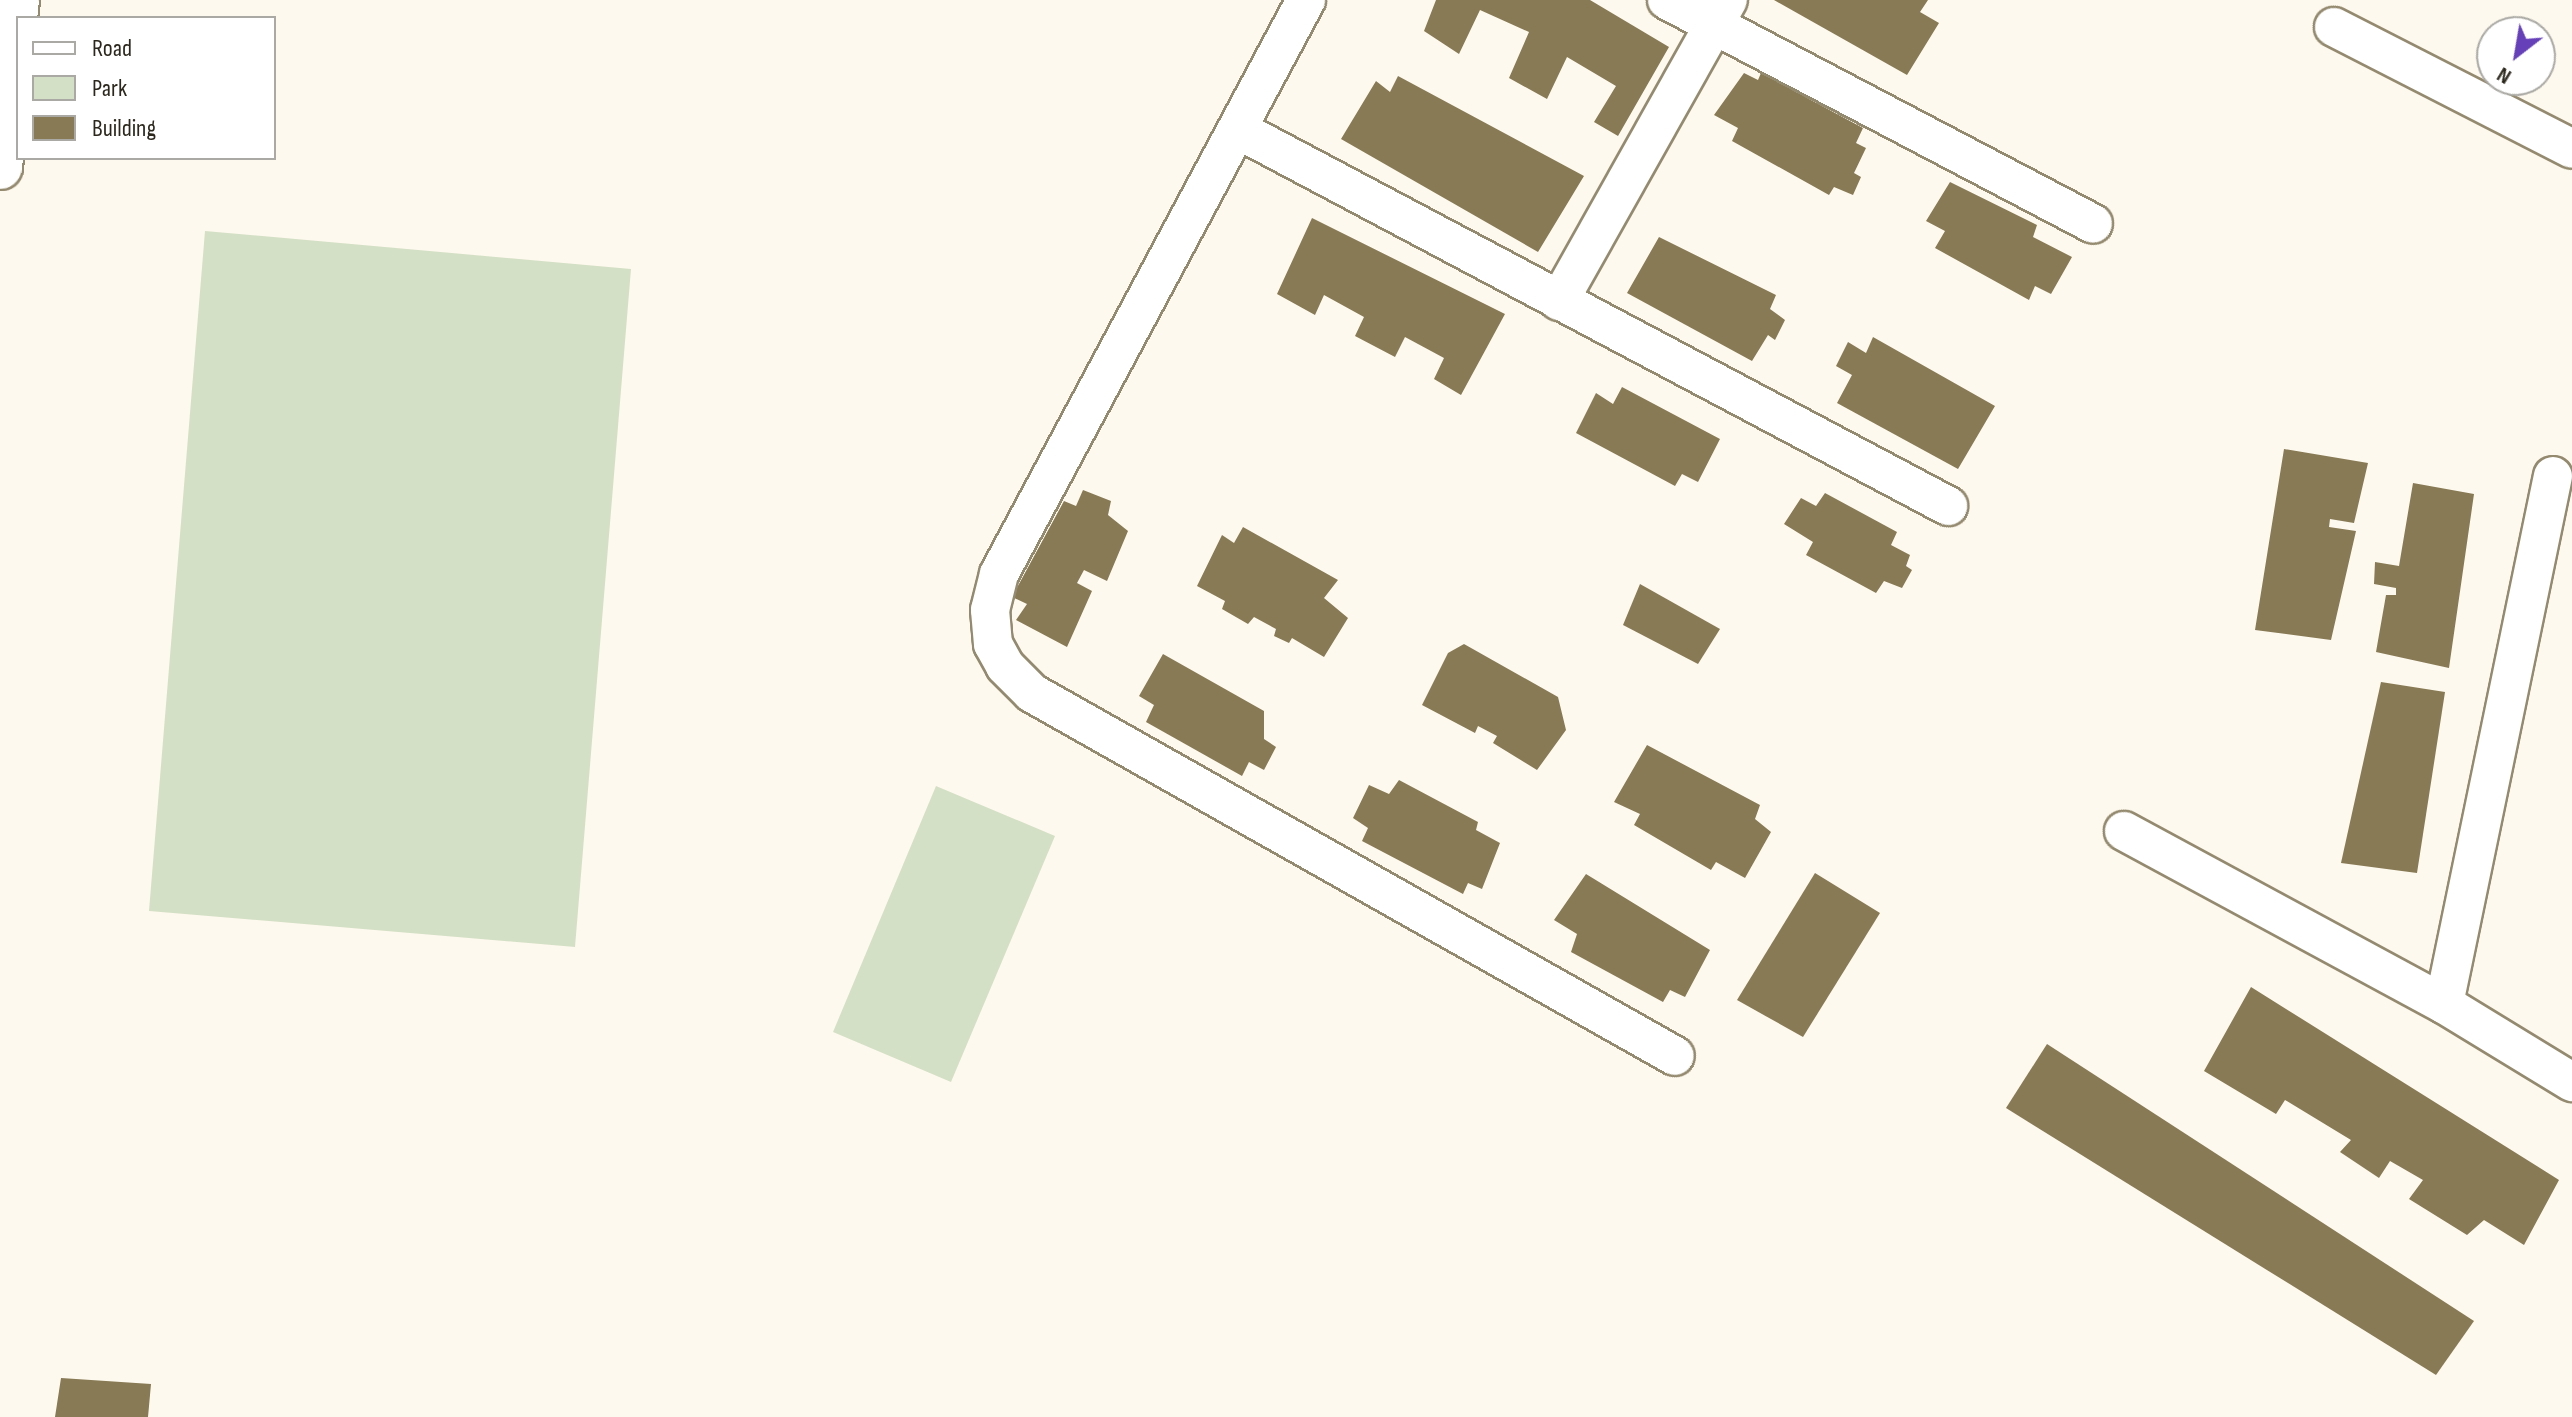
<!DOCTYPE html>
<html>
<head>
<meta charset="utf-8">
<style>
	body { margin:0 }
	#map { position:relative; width:2572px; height:1417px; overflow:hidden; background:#fef9ee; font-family:"Sofia Sans Condensed",sans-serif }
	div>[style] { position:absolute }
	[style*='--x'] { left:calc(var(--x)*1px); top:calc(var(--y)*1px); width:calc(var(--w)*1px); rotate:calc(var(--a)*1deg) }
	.green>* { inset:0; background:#d4e0c5 }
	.building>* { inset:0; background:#877a54 }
	.roads { filter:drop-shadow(2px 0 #948a6f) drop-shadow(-2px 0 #948a6f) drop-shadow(0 2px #948a6f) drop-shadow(0 -2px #948a6f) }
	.street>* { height:38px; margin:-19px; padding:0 19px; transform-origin:19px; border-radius:19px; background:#fff }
	.highway>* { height:44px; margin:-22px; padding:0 22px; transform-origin:22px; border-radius:22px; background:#fff }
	span { translate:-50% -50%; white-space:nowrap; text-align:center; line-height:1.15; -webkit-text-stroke:7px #fff; paint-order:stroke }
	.legend { position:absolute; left:16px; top:16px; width:260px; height:144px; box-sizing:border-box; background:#fff; border:2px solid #aaa9a4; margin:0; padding:10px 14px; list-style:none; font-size:24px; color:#2b271c }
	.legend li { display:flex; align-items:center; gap:16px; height:40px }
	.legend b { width:40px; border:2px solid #aaa9a4 }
	.north { position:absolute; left:2476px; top:16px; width:80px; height:80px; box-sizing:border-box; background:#fff; border:2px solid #aaa9a4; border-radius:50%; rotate:211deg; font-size:22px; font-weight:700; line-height:32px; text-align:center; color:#2b271c }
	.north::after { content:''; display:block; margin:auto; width:28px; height:36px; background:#6540b8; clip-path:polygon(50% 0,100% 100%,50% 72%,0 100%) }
</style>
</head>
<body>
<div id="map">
	<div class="green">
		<div style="clip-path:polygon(205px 231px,631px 269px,575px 947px,149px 911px)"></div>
		<div style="clip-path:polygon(936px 786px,1055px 836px,951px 1082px,833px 1032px)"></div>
	</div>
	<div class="building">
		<div style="clip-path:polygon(1436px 0,1590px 0,1669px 47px,1618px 136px,1594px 122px,1616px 86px,1567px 57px,1547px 99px,1509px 78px,1529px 32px,1480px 10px,1459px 54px,1424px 31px)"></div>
		<div style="clip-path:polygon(1774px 0,1928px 0,1920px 12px,1939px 23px,1907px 75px)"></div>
		<div style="clip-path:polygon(1744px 73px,1758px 80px,1761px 73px,1863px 128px,1856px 143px,1866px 148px,1854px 173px,1861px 177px,1853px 195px,1834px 187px,1829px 195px,1732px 141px,1738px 128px,1714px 115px)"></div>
		<div style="clip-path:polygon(1398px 76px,1584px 176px,1538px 252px,1341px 139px,1376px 81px,1390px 92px)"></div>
		<div style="clip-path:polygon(1950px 182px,2037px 225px,2033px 237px,2072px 257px,2051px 294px,2035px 286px,2029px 300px,1935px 248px,1945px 231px,1926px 221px)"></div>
		<div style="clip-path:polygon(1312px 218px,1505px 314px,1461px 395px,1434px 379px,1444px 358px,1405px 337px,1395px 357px,1355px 336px,1364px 317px,1324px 295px,1315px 315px,1277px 294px)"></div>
		<div style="clip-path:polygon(1659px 237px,1776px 295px,1770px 309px,1785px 320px,1775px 340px,1768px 335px,1752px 361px,1627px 293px)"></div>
		<div style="clip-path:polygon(1873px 337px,1995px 406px,1958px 469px,1837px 403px,1852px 375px,1836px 366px,1848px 342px,1866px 353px)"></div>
		<div style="clip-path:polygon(1622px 387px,1720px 439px,1698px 482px,1682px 474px,1675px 486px,1576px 433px,1596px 393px,1613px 404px)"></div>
		<div style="clip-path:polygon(2284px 449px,2368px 463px,2354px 523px,2330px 519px,2329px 527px,2356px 531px,2331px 640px,2255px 630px)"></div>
		<div style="clip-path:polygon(2413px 483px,2474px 494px,2449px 668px,2376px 652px,2386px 595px,2396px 595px,2396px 588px,2374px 584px,2375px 562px,2399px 566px)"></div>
		<div style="clip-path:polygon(1083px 490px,1111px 501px,1108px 515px,1128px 531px,1107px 581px,1084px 570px,1077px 583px,1092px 591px,1067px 647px,1016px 620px,1027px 604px,1012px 597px,1064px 501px,1076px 506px)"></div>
		<div style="clip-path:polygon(1825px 493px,1897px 532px,1891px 545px,1910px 555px,1906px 566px,1912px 570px,1902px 588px,1884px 581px,1876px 593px,1806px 555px,1813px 542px,1784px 524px,1801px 498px,1816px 506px)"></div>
		<div style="clip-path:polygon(1243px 527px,1338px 580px,1324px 598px,1348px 618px,1324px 657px,1292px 638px,1289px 643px,1274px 636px,1276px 629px,1254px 617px,1248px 624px,1222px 609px,1225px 601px,1197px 586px,1222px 535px,1234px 543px)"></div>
		<div style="clip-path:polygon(1640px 584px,1720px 629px,1698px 664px,1623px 625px)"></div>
		<div style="clip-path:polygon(1464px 644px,1558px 697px,1566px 730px,1537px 770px,1493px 743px,1497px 736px,1478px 726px,1475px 733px,1422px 705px,1448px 653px)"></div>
		<div style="clip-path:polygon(1163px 654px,1264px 711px,1264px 739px,1276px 747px,1264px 770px,1249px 762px,1242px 776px,1146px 722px,1154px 705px,1139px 696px)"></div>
		<div style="clip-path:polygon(2381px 682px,2445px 692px,2417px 873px,2341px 863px)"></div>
		<div style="clip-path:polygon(1647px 745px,1760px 805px,1755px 819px,1771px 832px,1745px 878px,1716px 862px,1711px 870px,1634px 825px,1640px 814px,1614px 802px)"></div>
		<div style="clip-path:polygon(1399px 780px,1478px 822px,1476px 830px,1500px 843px,1482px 889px,1468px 883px,1463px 894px,1362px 841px,1368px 828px,1353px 818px,1369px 785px,1389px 794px)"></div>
		<div style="clip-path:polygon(1815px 873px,1880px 913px,1803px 1037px,1737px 1000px)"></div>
		<div style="clip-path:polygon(1586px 874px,1710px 950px,1685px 997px,1670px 990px,1663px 1002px,1571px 952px,1577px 934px,1554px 920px)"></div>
		<div style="clip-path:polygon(2251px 987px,2559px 1180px,2524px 1245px,2484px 1220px,2467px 1235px,2409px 1199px,2423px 1180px,2390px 1161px,2379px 1178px,2340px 1152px,2351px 1140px,2285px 1100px,2276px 1114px,2204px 1071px)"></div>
		<div style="clip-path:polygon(2047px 1044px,2474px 1321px,2436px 1375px,2006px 1108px)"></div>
		<div style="clip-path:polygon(61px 1378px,151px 1384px,148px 1417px,55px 1417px)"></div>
	</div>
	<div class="roads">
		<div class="street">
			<div style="--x:1306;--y:0;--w:651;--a:118.14"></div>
			<div style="--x:999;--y:574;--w:37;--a:104"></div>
			<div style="--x:990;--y:610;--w:34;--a:85"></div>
			<div style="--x:993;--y:644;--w:25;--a:61"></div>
			<div style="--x:1005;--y:666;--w:38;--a:45"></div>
			<div style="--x:1032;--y:693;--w:738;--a:29.45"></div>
			<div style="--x:1667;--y:0;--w:481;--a:27.7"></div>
			<div style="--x:2334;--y:27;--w:267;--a:27.1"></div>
			<div style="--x:1237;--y:129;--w:805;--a:27.93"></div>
			<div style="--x:1559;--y:301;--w:345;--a:-60.7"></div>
			<div style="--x:2124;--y:831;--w:364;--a:28.4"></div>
			<div style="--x:2444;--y:1004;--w:150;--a:31.4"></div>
			<div style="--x:2444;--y:1004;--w:539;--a:-78.34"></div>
		</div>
		<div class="highway">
			<div style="--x:0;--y:167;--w:168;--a:-84.2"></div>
		</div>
	</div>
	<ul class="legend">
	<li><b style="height:10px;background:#fff"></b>Road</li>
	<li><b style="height:22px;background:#d4e0c5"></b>Park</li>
	<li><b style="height:22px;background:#877a54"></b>Building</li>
	</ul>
	<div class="north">N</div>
</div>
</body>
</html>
